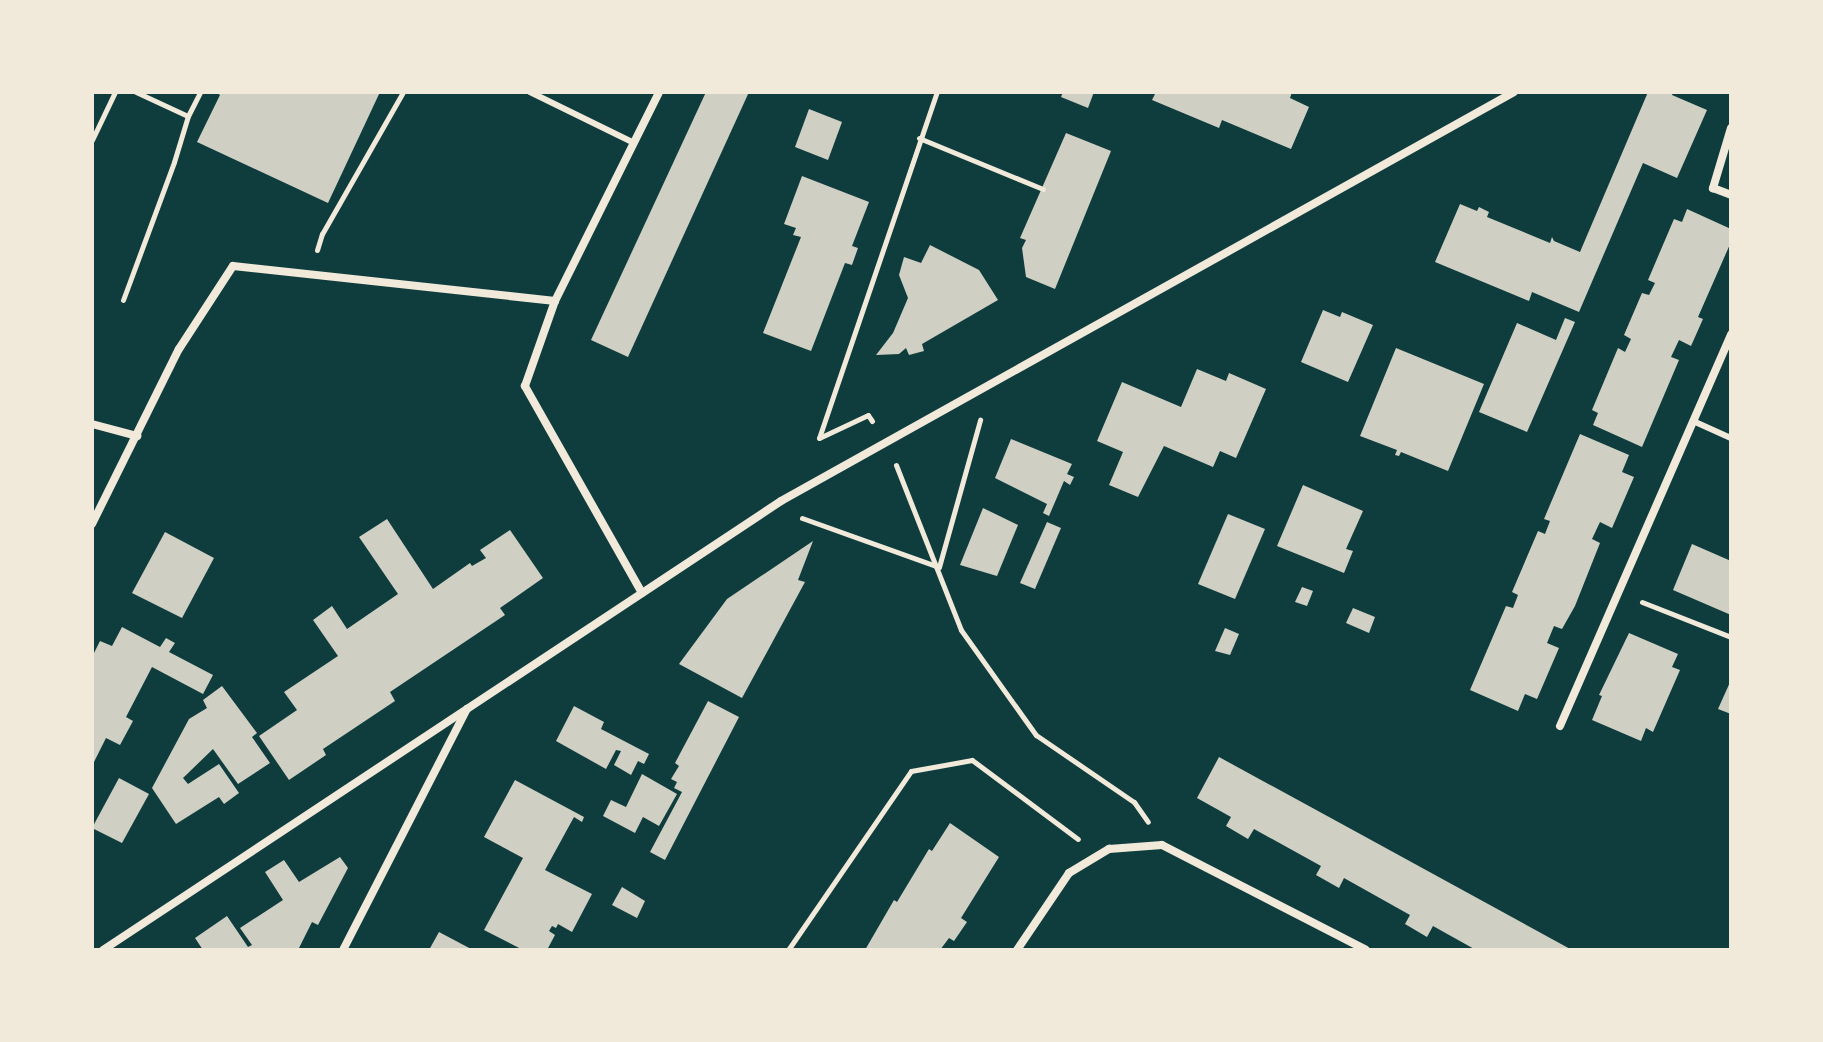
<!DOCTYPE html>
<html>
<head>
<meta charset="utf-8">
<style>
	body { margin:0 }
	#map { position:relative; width:1823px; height:1042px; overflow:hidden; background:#0f3d3e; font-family:Signika,sans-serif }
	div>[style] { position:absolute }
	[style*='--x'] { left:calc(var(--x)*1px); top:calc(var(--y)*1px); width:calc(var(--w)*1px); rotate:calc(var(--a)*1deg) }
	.building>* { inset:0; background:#cfcfc3 }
	.path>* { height:5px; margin:-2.5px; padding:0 2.5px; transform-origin:2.5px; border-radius:2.5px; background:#f1e9da }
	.service>* { height:6px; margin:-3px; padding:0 3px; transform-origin:3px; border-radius:3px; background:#f1e9da }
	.minor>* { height:8px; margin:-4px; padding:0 4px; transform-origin:4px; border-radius:4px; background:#f1e9da }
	span { translate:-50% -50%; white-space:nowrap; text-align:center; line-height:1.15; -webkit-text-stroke:8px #f1e9da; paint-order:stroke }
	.frame { position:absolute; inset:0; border:94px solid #f1e9da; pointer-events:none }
</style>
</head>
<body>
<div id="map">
	<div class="building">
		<div style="clip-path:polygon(216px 92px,380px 92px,328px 203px,197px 142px,220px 95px)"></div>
		<div style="clip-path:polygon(706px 92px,749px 92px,628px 357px,591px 340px)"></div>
		<div style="clip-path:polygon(1063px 92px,1094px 92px,1088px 108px,1061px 97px)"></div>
		<div style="clip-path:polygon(1156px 92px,1292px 92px,1290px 98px,1309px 107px,1291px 149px,1222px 120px,1219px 128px,1152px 100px)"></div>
		<div style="clip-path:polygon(1648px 92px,1673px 92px,1672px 95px,1707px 110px,1677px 178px,1643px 163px,1579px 312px,1532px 292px,1529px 301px,1435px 262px,1460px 204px,1477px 211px,1479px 207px,1489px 212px,1487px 217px,1550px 243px,1552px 237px,1554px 241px,1580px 252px)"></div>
		<div style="clip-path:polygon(809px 109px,842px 122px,828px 160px,795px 147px)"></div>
		<div style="clip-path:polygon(1066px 133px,1111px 151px,1055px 289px,1026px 277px,1022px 248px,1026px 240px,1020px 238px)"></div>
		<div style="clip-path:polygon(802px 176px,869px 202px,852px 246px,858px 248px,852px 265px,845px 263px,811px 351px,763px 333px,801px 237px,793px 235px,796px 228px,784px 224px)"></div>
		<div style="clip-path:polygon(1687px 209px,1731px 229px,1731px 242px,1698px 317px,1703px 319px,1691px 346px,1679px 340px,1671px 357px,1679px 360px,1642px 447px,1593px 425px,1598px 413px,1592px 410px,1618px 348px,1625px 352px,1631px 339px,1624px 335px,1642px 293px,1649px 295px,1655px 283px,1648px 280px,1674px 219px,1682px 222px)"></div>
		<div style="clip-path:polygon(930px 245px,979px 270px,998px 300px,922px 344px,924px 351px,909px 355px,906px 348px,899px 354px,876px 355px,893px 333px,908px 298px,899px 275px,904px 257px,921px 263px)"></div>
		<div style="clip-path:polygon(1323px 310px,1340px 317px,1342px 312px,1373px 325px,1348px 382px,1301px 362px)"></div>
		<div style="clip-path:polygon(1565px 318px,1575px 322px,1527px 432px,1479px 412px,1517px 323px,1556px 340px)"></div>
		<div style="clip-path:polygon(1396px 348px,1484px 384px,1448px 471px,1401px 452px,1399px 456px,1395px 455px,1397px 450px,1360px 436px)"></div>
		<div style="clip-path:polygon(1197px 369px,1226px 381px,1229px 373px,1266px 389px,1236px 458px,1220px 451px,1213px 467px,1164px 446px,1138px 497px,1109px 485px,1123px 452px,1097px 441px,1122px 382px,1181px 407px)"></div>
		<div style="clip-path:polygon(1580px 434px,1629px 455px,1622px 472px,1634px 477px,1612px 528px,1600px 522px,1592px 539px,1600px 543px,1575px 606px,1562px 629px,1554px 626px,1547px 643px,1559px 648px,1537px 699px,1525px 694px,1518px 711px,1470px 690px,1506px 606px,1513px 608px,1518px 595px,1512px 592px,1538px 531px,1545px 534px,1550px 521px,1544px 519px)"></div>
		<div style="clip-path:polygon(1011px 439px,1072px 464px,1067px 474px,1074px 477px,1070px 485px,1064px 481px,1049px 516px,1043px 513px,1047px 504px,995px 478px)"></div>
		<div style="clip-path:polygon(1303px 485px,1363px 511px,1346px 549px,1353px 551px,1344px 573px,1277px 546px)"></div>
		<div style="clip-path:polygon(983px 508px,1018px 525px,997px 576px,960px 565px)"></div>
		<div style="clip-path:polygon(1228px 514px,1265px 529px,1235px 599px,1198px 584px)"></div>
		<div style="clip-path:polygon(387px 519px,433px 589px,470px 563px,472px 566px,486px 558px,480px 550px,510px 530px,543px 578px,500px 608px,505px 615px,390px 692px,395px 701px,323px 749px,326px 755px,289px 780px,259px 736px,297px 710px,284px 692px,338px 656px,313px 620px,332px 606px,347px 629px,398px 594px,359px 537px)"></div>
		<div style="clip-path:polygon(1047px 522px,1061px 528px,1035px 589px,1020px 583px)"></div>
		<div style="clip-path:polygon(165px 532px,214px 558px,182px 618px,132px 593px)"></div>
		<div style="clip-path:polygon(813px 541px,798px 580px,805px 582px,742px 698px,679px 664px,727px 599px)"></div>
		<div style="clip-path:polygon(1692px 544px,1731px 561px,1731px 615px,1673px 590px)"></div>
		<div style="clip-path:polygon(1302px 587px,1313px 591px,1307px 606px,1295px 602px)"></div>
		<div style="clip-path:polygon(1353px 608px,1375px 617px,1369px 633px,1346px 623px)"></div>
		<div style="clip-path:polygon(122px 627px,160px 647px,166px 638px,175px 643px,169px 652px,213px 675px,203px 694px,152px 667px,126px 717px,133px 721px,120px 745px,106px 738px,92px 766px,92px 657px,100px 641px,112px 646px)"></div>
		<div style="clip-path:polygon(1225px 628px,1239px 634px,1230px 655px,1215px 651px)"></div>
		<div style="clip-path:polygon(1629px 633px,1678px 654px,1672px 667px,1680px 670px,1653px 732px,1646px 728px,1641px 741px,1592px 720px,1602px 696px,1599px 695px)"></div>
		<div style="clip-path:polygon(1731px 680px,1731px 714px,1718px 709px)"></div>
		<div style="clip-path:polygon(222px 686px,257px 733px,252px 737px,270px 763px,238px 784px,213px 749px,183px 778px,188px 784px,219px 764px,239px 793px,224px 804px,219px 797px,176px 824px,152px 788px,189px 719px,207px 708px,203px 700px)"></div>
		<div style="clip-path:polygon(708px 701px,739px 717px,665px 860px,650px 852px,682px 792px,674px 788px,677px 782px,671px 779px,679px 766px,675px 763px)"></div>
		<div style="clip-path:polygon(574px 706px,604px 722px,601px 729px,649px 754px,644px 764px,638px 761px,631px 775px,614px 765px,621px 751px,616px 750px,606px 769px,556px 741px)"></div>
		<div style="clip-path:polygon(1219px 757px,1351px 829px,1572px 950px,1476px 950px,1433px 926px,1427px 937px,1405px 924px,1410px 915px,1344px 878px,1339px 888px,1316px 875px,1321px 866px,1254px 829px,1248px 839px,1226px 826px,1231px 817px,1197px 798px)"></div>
		<div style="clip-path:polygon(642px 774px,677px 794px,659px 826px,643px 817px,635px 833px,603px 816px,611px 800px,626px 807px)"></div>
		<div style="clip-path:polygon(119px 778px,149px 794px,122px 843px,92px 828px)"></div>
		<div style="clip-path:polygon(515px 780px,584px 817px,582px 822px,574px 817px,545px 870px,592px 894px,572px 932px,558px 924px,556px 928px,552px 926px,549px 931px,555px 935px,547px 950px,523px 950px,484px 930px,523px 858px,484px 837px)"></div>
		<div style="clip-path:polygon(950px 823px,999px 857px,961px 918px,967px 922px,954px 941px,949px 938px,940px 950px,865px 950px,894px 900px,897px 902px,929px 849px,932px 851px)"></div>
		<div style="clip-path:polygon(340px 857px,348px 868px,318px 925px,312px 922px,298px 950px,203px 950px,195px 938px,227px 916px,248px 947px,252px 945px,240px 928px,283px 900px,265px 872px,284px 860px,299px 882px)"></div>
		<div style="clip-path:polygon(622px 887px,645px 901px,637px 918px,612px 905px)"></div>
		<div style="clip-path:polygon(439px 932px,473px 950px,429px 950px)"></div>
	</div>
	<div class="path">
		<div style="--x:136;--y:92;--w:57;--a:24.8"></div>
		<div style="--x:919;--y:138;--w:134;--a:22.4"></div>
		<div style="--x:92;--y:140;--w:53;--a:-64.4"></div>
		<div style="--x:317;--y:250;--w:17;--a:-73"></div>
		<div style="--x:322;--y:234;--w:163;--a:-60.3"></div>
		<div style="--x:123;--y:300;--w:147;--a:-69.7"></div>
		<div style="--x:174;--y:162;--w:48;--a:-73.1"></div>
		<div style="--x:188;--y:116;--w:27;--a:-63"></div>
		<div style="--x:872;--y:421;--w:7;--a:-124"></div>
		<div style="--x:868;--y:415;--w:54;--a:154.9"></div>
		<div style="--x:819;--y:438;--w:366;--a:-71.2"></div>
		<div style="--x:896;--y:465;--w:177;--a:68.5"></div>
		<div style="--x:961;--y:630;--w:129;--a:54.5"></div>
		<div style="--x:1036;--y:735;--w:119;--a:34.4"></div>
		<div style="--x:1134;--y:802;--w:24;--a:55"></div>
		<div style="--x:802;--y:518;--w:145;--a:19.7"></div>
		<div style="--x:939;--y:567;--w:153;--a:-74.4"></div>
		<div style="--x:1642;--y:602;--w:96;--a:21.5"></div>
		<div style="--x:788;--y:950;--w:217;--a:-55.5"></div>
		<div style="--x:911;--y:771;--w:62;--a:-10.2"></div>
		<div style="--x:972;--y:760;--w:132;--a:36.7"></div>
	</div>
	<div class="service">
		<div style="--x:530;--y:92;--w:116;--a:26.1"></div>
		<div style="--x:1693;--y:421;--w:42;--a:24.1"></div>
	</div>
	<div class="minor">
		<div style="--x:1731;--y:128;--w:63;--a:106.7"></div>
		<div style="--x:1713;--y:188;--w:19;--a:21"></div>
		<div style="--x:92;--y:424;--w:47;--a:14.9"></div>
		<div style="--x:92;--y:524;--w:195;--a:-63.6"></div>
		<div style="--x:179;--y:349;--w:99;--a:-57"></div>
		<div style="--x:233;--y:266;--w:324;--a:6.2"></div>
		<div style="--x:642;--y:593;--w:238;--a:-119.5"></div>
		<div style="--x:525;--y:386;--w:90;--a:-70.6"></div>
		<div style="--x:555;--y:301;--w:233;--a:-63.5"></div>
		<div style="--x:1560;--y:726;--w:428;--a:-66.4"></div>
		<div style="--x:103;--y:950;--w:813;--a:-33.51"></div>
		<div style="--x:781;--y:501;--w:839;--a:-29.16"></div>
		<div style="--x:343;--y:950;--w:271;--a:-62.8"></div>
		<div style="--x:1017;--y:950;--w:93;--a:-56"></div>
		<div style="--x:1069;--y:873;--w:47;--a:-31"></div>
		<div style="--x:1109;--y:849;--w:53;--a:-4.3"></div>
		<div style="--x:1162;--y:845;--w:229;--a:27.2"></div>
	</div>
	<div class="frame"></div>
</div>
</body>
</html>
